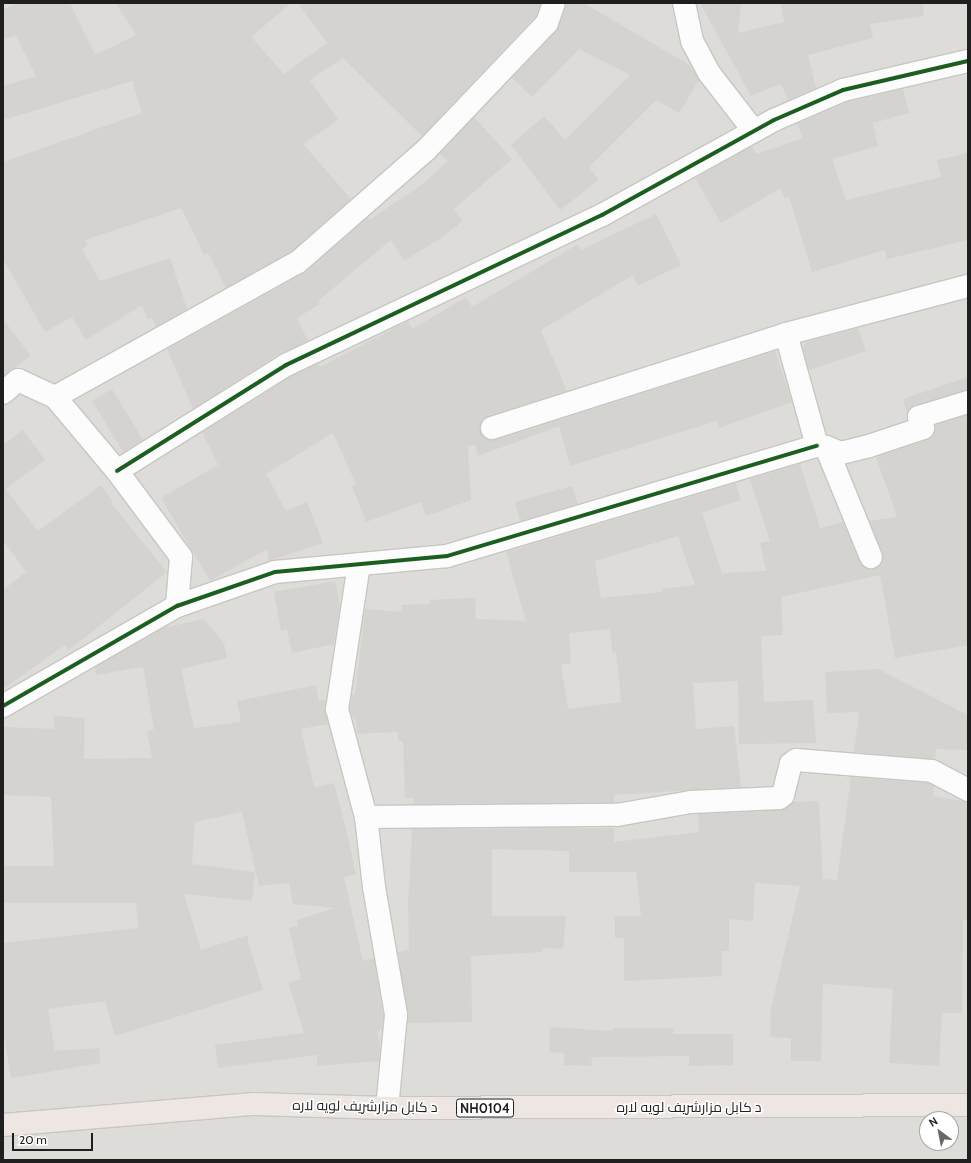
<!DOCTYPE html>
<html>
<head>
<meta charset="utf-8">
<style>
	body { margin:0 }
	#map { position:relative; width:971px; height:1163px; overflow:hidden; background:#eeede8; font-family:Cabin,Cairo,sans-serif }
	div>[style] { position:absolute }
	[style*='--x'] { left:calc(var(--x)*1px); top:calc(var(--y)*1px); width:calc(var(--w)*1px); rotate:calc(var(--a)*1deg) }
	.residential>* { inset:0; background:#dddcd9 }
	.building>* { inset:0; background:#d5d3cf }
	.roads { filter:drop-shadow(1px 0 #c6c6c4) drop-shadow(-1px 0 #c6c6c4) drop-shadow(0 1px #c6c6c4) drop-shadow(0 -1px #c6c6c4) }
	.minor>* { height:22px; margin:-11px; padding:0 11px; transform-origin:11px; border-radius:11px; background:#fcfcfc }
	.trunk>* { height:22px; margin:-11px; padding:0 11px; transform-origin:11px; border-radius:11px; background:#eee6e2 }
	.cycleway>* { height:4px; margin:-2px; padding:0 2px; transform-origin:2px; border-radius:2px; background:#1b5e20 }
	span { translate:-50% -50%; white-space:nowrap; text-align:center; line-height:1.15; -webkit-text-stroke:3px #fff; paint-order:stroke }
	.shield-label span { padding:1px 3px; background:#fff; border:1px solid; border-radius:3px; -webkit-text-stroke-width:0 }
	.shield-label { font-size:13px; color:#1f1f1f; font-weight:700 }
	.street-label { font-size:14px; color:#1f1f1f }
	.frame { position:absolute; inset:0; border:4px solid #1f1f1f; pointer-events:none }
	.north { position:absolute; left:919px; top:1111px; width:40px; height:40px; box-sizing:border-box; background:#fff; border:1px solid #a5a5a5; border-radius:50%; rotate:328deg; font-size:11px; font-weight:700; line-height:16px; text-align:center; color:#1f1f1f }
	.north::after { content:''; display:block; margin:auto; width:14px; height:18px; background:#676765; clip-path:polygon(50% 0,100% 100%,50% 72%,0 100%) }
	.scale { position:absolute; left:12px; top:1133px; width:81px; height:18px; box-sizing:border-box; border:2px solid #1f1f1f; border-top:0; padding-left:5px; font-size:12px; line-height:14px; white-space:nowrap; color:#1f1f1f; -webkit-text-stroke:3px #fff; paint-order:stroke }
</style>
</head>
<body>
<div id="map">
	<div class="residential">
		<div style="clip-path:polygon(evenodd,3px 3px,968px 3px,968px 1160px,3px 1160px,3px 3px,927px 1119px,951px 1119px,951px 1143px,927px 1143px,927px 1119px)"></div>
	</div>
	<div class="building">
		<div style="clip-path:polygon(18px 3px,70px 3px,95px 55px,136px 35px,116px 3px,291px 3px,251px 37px,284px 74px,327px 43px,298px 3px,541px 3px,536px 16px,422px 136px,343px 58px,310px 80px,338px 120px,303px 144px,351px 199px,291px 252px,226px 288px,208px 253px,204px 255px,181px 208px,85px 240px,88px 246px,82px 249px,100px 281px,170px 258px,187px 309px,156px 327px,152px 318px,147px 319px,142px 305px,86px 340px,72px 317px,45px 332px,3px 259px,3px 162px,142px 113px,132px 81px,3px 120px,3px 86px,36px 76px,16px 36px,3px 39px,3px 10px)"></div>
		<div style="clip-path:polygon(566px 3px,584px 3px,691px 66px,699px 80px,679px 113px,656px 100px,589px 167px,599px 180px,560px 210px,511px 145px,544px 116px,565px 140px,630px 75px,579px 49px,532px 97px,512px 78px,556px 31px)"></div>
		<div style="clip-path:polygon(700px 3px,741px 3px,738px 33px,784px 22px,781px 3px,923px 3px,924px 16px,870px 24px,873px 38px,808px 55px,816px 88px,788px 100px,781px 84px,751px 96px)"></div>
		<div style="clip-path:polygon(903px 89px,909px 113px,873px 123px,878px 146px,832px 159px,846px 200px,941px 177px,937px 160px,968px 153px,968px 240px,887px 259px,885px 250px,812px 272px,789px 197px,785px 199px,781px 188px,721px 223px,695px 178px,752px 146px,756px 154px,777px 147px,780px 149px,778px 147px,803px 138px,797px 124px,847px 102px)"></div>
		<div style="clip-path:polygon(474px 117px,512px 159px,454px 209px,463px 221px,441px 238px,404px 261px,391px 240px,318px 301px,320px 304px,297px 318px,308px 341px,279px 354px,193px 409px,167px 349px,306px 272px,367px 218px,369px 220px,420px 186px,448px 161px,440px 154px)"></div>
		<div style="clip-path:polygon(656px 214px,681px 265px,638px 286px,633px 275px,541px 330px,567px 391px,488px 416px,480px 426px,483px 437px,496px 440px,775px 351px,792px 402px,719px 428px,717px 421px,570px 466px,559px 426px,478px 456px,475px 445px,468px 446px,471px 500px,426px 516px,421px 502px,366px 522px,352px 486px,356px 484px,333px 433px,266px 474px,286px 511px,307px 502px,323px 543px,269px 561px,267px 549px,210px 581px,161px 498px,218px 465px,202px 432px,292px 376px,318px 364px,320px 367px,408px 321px,412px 329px,466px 297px,472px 307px,578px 244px,581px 250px)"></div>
		<div style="clip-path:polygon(3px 319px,31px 356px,3px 376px)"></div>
		<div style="clip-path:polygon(858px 328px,866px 351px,809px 370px,803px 347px,806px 342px)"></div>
		<div style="clip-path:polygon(968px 377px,968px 390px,915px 405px,907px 413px,903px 399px)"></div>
		<div style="clip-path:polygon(112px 389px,143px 440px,123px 452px,92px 401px)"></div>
		<div style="clip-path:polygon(evenodd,968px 415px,968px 645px,895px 658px,880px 575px,781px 597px,783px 635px,761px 636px,764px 702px,813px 700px,816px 743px,739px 744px,738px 681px,693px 683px,696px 729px,734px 726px,741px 787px,614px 795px,614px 803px,414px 804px,414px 798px,405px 798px,403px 741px,398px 741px,398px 732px,357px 734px,356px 718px,353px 719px,350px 708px,352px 695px,355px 694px,365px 609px,401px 612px,401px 605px,430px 604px,430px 600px,475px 598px,476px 619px,526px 621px,506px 552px,736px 483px,741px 500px,702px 513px,722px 573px,766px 571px,760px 543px,770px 541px,750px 479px,800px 464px,820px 528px,843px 522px,860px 562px,864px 567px,875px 569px,883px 558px,870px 521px,897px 517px,876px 457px,927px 440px,933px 436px,935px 425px,968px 415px,678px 536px,695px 585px,662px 589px,662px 592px,601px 598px,595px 561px,678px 536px,968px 415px,610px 629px,612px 653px,616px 652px,621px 702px,568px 709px,561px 664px,571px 664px,569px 633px,610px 629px)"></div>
		<div style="clip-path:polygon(23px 430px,45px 460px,6px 489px,38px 531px,101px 485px,113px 502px,111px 503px,167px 572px,69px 650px,65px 645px,3px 689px,3px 590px,26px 572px,3px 540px,3px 445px)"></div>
		<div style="clip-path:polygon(572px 486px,578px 504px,520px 521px,515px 502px)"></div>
		<div style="clip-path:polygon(335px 581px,340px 605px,334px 644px,292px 653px,287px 629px,281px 631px,274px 592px)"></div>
		<div style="clip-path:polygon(204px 619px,224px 643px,227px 658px,181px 669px,194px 728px,241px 722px,237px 701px,316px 685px,319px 701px,326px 700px,325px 712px,328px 724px,301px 729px,314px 787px,334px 783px,347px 833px,356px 874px,344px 877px,363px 961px,374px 958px,383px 1015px,382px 1029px,377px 1031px,380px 1046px,379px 1061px,317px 1066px,317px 1055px,218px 1068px,215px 1045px,304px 1033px,288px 982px,301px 979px,289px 928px,298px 926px,297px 920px,335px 908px,293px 904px,289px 883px,259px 886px,242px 812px,195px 822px,192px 864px,255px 872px,252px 901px,184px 894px,201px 950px,248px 935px,248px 941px,263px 990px,115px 1036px,105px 1001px,48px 1009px,55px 1051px,99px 1048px,100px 1063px,11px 1078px,3px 1029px,3px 943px,138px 928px,136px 903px,3px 903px,3px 866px,54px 866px,51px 797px,3px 795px,4px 727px,54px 729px,54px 716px,85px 718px,84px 759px,152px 758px,147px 731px,154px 729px,143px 667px,96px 675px,94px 668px,163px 628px)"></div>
		<div style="clip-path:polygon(878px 669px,968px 715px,968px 750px,936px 749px,935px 759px,854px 752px,859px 712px,827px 713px,825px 672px)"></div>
		<div style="clip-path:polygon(851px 777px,928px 783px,934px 786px,933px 796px,968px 802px,968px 921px,963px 920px,962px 1013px,942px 1013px,939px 1066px,889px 1063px,893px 989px,823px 984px,821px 1061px,791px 1061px,791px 1038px,770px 1037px,771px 1008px,800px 886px,755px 883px,753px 921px,729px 919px,729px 951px,722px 951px,722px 976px,624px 981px,624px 938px,615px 938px,615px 916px,641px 916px,636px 872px,569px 872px,569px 851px,492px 849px,492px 916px,566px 916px,563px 949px,543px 948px,543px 952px,471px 956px,472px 1022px,408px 1023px,398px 952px,409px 950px,408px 903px,412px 829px,614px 828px,614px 842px,699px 832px,698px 814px,780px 810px,793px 802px,819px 801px,823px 879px,837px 880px)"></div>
		<div style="clip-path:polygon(550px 1027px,613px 1031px,613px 1028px,673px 1028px,673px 1034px,733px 1034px,733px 1065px,689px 1066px,689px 1056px,592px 1057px,591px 1066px,564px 1065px,564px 1053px,549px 1052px)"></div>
	</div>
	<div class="roads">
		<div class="minor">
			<div style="--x:684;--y:3;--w:39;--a:78"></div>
			<div style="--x:692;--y:41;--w:36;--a:62"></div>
			<div style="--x:709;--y:73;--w:73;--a:52.2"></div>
			<div style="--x:786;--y:334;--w:116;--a:74.5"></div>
			<div style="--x:817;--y:446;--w:9;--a:6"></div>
			<div style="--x:826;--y:447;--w:119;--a:67.8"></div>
			<div style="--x:3;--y:393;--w:20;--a:-41"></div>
			<div style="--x:18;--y:380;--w:41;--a:24.7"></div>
			<div style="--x:55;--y:397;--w:97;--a:50"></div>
			<div style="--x:117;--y:471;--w:107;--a:53.3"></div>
			<div style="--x:181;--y:557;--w:49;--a:94.7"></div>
			<div style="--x:55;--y:397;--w:278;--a:-29.1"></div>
			<div style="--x:298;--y:262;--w:170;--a:-41.2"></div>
			<div style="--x:426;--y:150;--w:175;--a:-46.4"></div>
			<div style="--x:547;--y:23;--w:21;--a:-71"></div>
			<div style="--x:492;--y:428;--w:309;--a:-17.7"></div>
			<div style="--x:786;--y:334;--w:188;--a:-14.8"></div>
			<div style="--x:826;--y:447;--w:16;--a:22"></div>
			<div style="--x:841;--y:453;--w:29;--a:-14"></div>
			<div style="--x:869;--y:446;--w:57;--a:-18.4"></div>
			<div style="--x:923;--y:428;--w:12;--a:-110"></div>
			<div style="--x:919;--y:417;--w:51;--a:-17"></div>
			<div style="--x:117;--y:471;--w:199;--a:-32.1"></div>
			<div style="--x:286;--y:365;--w:350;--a:-25.4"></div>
			<div style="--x:602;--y:215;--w:196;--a:-28.9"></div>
			<div style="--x:774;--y:120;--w:75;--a:-23.5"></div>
			<div style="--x:843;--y:90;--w:128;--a:-13.1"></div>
			<div style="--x:359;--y:564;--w:147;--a:98.6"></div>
			<div style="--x:337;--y:709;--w:112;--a:75"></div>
			<div style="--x:366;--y:817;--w:70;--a:83.5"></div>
			<div style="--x:374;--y:887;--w:130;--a:80.2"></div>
			<div style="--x:396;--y:1015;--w:93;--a:95.5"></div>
			<div style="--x:3;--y:706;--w:201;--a:-29.9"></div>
			<div style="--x:177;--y:606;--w:104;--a:-19.1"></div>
			<div style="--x:275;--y:572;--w:173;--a:-5.3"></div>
			<div style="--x:447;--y:556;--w:386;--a:-16.6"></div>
			<div style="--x:366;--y:817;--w:251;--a:-0.5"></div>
			<div style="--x:617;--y:815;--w:75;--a:-10"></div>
			<div style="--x:691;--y:802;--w:88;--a:-2.6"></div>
			<div style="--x:779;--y:798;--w:5;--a:-37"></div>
			<div style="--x:783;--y:795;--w:32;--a:-76"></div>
			<div style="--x:791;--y:764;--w:6;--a:-39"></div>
			<div style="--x:796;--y:760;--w:136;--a:4.6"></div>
			<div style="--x:932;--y:771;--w:41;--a:27.8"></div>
		</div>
		<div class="trunk">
			<div style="--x:3;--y:1125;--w:252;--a:-4.8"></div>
			<div style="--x:254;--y:1104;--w:133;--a:1.7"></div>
			<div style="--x:387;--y:1108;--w:581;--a:-0.3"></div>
		</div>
	</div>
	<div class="cycleway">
		<div style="--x:117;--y:471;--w:199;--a:-32.1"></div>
		<div style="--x:286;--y:365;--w:350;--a:-25.4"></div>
		<div style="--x:602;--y:215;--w:196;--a:-28.9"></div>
		<div style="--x:774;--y:120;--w:75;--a:-23.5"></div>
		<div style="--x:843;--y:90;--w:128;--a:-13.1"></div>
		<div style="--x:3;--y:706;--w:201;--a:-29.9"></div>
		<div style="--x:177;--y:606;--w:104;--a:-19.1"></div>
		<div style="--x:275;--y:572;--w:173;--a:-5.3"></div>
		<div style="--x:447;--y:556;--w:386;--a:-16.6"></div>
	</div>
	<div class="shield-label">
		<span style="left:485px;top:1108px">NH0104</span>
	</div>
	<div class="street-label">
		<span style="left:365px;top:1106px;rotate:1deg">د کابل مزارشریف لویه لاره</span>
		<span style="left:689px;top:1107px">د کابل مزارشریف لویه لاره</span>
	</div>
	<div class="frame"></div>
	<div class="north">N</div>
	<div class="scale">20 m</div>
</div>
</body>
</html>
